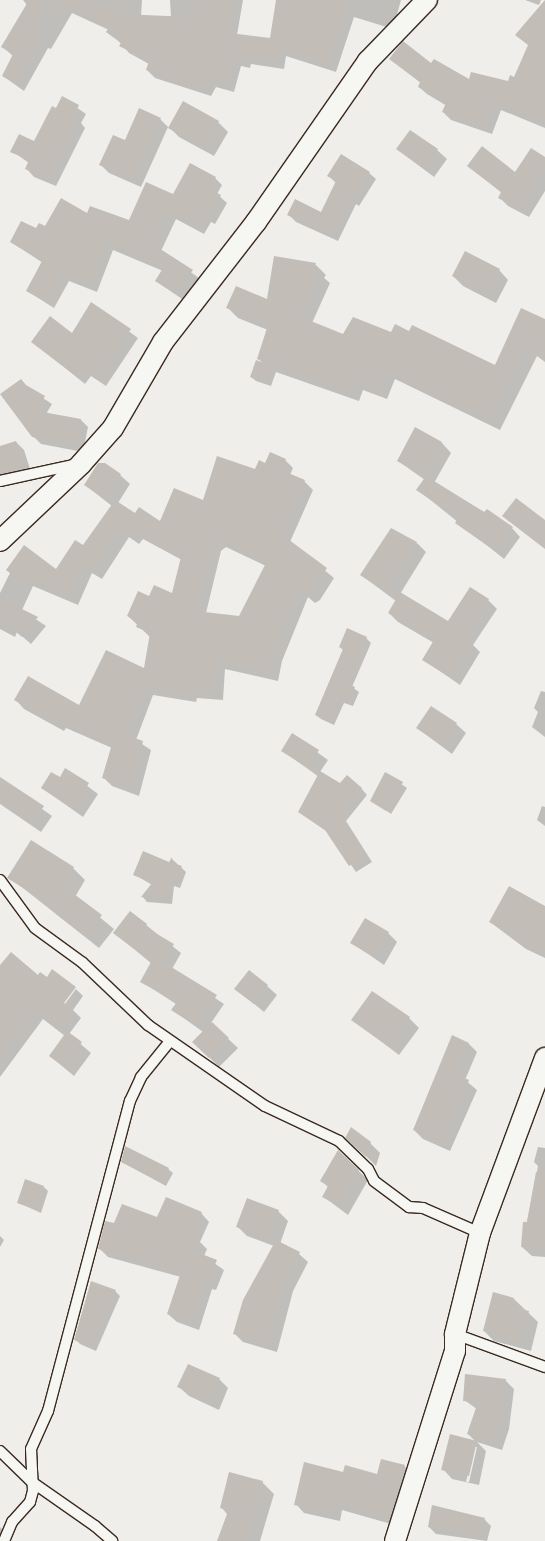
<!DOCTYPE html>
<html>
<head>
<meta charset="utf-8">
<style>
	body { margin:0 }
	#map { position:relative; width:545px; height:1541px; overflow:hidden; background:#efeeea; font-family:"Indie Flower",sans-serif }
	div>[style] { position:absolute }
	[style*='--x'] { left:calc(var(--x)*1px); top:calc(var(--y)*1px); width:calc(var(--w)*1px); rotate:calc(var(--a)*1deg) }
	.shadow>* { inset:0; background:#0003 }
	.building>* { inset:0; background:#c2bdb7 }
	.roads { filter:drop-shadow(1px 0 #3b2a1e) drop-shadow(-1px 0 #3b2a1e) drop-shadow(0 1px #3b2a1e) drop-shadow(0 -1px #3b2a1e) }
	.service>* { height:10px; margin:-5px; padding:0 5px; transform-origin:5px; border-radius:5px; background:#f6f6f2 }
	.minor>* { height:20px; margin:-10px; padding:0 10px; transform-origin:10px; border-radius:10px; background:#f6f6f2 }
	span { translate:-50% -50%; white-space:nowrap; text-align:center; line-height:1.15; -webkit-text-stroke:5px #f6f6f2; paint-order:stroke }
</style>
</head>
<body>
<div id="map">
	<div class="shadow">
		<div style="clip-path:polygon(23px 0,142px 0,141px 16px,171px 17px,170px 0,243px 0,237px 35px,271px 40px,277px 0,401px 0,393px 29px,354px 17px,336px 72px,286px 56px,284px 69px,251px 64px,250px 68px,241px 66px,234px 92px,216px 87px,211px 96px,155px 78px,147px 70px,149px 64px,129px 53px,109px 30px,72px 13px,51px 49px,48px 48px,24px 91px,3px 76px,14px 57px,3px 47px,27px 5px)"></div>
		<div style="clip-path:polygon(525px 0,541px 0,539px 5px)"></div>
		<div style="clip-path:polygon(545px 22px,545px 128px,501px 110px,492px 134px,451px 120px,443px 112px,447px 106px,427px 94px,419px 87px,421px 83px,390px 59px,432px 65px,470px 81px,509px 83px,515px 78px)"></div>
		<div style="clip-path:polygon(63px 98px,86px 114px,81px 123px,85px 128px,56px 186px,34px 177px,27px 169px,29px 163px,12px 151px,34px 143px)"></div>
		<div style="clip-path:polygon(160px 119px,168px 127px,141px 187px,109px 173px,101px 165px,125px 142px)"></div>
		<div style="clip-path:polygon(218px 122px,228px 132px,214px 156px,179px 137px,169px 127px)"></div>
		<div style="clip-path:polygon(397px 149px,437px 150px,447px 159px,434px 177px)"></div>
		<div style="clip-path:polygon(545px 158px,545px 191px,529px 217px,508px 206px,500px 198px,502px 193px,469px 166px,516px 173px)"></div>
		<div style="clip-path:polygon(369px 173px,376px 179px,359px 206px,356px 204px,338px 241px,296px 222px,289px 215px,322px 213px,336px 183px,329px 176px)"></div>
		<div style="clip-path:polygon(215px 178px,222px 185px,217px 194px,227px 203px,215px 224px,211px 222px,204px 234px,176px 219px,161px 251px,199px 278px,182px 299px,156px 281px,163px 271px,113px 250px,97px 292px,69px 281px,54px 308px,27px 291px,43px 263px,11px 242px,37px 230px,88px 215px,129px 222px,174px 196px)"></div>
		<div style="clip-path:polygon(275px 257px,316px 265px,326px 275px,324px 278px,330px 283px,312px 323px,344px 336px,392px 334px,495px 367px,545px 321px,545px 362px,537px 356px,500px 430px,395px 379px,387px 399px,363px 390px,359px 401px,276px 372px,271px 386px,256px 381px,251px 377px,264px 364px,258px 359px,268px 330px,238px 318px,228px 308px,268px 300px)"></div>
		<div style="clip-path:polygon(499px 270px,508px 280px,496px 303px,463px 286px,453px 276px)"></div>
		<div style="clip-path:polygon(91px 304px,138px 338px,106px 386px,91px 376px,85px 384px,33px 342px,72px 334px)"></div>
		<div style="clip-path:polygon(28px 388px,52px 404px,46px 414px,81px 420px,88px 427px,83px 452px,41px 444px,33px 436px)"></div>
		<div style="clip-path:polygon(415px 429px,442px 443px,451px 453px,434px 483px,512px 528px,520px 537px,504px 559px,418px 490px,425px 480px,398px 461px)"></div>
		<div style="clip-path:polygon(16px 442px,24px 450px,32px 475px,0 484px,0 447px)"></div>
		<div style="clip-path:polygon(evenodd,285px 460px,293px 468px,290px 475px,304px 481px,313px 490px,290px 542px,334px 578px,320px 600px,315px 603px,308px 597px,282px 661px,278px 681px,225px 669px,223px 700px,197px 698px,196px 702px,153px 695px,136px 740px,151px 750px,139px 796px,112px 786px,103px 777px,112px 748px,66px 728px,64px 731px,24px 709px,16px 700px,79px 707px,145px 670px,150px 637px,128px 616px,150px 598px,173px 594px,182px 560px,143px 539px,139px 544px,129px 537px,102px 579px,92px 573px,78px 605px,33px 586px,22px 610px,46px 626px,31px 644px,17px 632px,15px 637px,0 629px,0 593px,10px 573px,56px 570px,83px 546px,112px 506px,85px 485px,120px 475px,130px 484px,118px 503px,135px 515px,160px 522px,204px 502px,266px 464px,285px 460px,226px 547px,266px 566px,239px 618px,206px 613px,221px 551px,226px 547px)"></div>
		<div style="clip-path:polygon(417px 543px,426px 552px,400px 594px,448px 622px,488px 600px,497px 609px,473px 645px,480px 652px,460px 685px,424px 660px,434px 643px,398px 622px,389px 613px,396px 601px,361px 575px)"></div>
		<div style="clip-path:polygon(366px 638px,371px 643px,352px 687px,359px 692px,353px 706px,344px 703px,334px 725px,321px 719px,316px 715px,344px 651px,340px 647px)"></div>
		<div style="clip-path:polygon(541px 691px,545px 692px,545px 737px,532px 727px,538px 712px,534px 708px)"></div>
		<div style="clip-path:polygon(456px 724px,466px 733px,452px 754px,417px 728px)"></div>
		<div style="clip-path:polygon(293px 735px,328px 760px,320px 772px,340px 785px,361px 788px,367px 795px,346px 821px,372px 862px,356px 872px,329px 833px,299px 812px,319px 777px,283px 751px)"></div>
		<div style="clip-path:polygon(66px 770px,98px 794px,83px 817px,42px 788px,60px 778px)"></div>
		<div style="clip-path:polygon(386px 774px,407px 788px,391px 814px,371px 800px)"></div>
		<div style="clip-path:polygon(0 779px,52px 816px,41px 832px,0 804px)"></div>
		<div style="clip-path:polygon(542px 806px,545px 807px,545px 826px,537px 820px)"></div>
		<div style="clip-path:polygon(172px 859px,186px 872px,180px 888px,174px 886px,172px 904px,147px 902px,143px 897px,152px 885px,134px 874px,169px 863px)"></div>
		<div style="clip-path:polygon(73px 868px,85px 880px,75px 897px,114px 929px,99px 948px,9px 877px)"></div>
		<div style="clip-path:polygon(545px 907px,545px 958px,526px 949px,490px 922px)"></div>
		<div style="clip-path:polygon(146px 925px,181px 953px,172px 969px,224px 1004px,211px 1023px,238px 1048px,219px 1067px,194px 1042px,203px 1032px,173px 1010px,176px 1004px,142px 982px,152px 964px,115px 933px)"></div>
		<div style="clip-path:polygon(388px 933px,397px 942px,384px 965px,352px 943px)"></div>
		<div style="clip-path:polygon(0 966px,62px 1008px,76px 989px,83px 996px,73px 1010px,81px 1018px,69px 1034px,91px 1053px,74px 1076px,50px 1056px,65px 1036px,43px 1019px,0 1077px)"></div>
		<div style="clip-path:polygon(267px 986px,277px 995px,264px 1012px,236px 989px)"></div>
		<div style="clip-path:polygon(409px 1018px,419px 1028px,399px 1055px,353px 1020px)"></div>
		<div style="clip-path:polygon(453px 1036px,469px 1044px,477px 1052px,465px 1080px,477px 1090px,450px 1151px,423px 1139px,414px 1130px)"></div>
		<div style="clip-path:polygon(347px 1137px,370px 1143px,380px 1153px,376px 1166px)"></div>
		<div style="clip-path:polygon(538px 1147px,545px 1148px,545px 1257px,532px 1256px,522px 1247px,538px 1166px,534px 1162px)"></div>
		<div style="clip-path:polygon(339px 1152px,368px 1180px,348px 1215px,324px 1197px,329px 1188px,322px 1181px)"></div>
		<div style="clip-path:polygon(122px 1162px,168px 1169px,173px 1173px,166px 1186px)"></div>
		<div style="clip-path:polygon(44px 1187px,48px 1191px,41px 1213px,19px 1203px)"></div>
		<div style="clip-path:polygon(278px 1211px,288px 1221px,280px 1244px,299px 1254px,308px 1262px,293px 1291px,277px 1352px,243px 1342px,234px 1333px,274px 1246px,247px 1236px,238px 1227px)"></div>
		<div style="clip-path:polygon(201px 1213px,209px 1222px,200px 1242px,207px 1249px,204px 1256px,224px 1270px,216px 1290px,212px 1289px,199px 1330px,177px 1322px,168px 1314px,181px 1277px,108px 1257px,99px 1248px,115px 1225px)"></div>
		<div style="clip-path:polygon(0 1236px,4px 1240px,0 1247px)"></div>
		<div style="clip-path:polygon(115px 1291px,120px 1296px,96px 1351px,80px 1344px,75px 1339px)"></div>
		<div style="clip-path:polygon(494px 1294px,514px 1299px,538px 1322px,531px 1351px,494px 1341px,484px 1331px)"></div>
		<div style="clip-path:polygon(219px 1379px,228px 1388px,219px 1410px,189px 1396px,179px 1387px)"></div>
		<div style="clip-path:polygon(evenodd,506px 1381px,514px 1389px,509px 1429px,502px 1450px,477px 1442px,486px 1451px,479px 1485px,452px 1479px,443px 1469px,476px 1442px,468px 1434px,477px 1409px,464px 1400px,506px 1381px,475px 1447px,477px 1447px,469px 1482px,466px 1482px,475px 1447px)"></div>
		<div style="clip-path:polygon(404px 1466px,412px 1475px,398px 1526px,342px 1510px,340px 1521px,304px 1513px,296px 1504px,344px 1473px,378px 1475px)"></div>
		<div style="clip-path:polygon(262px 1482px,274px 1494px,260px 1541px,217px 1541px,227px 1514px,221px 1507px)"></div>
		<div style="clip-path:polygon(484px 1519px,491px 1526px,487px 1541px,436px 1534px,429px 1527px)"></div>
		<div style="clip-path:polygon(0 1527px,6px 1534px,0 1541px)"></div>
	</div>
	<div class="building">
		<div style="clip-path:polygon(29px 0,46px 0,29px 64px,16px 84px,2px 76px,13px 54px,1px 47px)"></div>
		<div style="clip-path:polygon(50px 0,91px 0,120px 14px,191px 17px,193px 4px,200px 5px,200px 0,235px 0,229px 33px,270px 38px,276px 0,350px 0,329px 65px,279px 50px,277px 62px,243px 57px,243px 61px,233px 59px,226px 85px,209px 80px,203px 90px,146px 70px,149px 61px,119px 46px,121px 43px,106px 32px,109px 27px)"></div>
		<div style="clip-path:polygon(545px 0,545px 124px,493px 102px,484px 127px,442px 112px,446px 103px,418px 87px,420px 82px,389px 59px,403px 41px,431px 63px,434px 59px,469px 79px,471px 72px,508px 81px,510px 75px,514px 77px,528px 45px,515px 35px)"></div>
		<div style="clip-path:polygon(62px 96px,79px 105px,73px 117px,79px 119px,49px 180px,25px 169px,29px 160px,10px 152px,19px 134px,34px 141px,52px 106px,56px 108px)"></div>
		<div style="clip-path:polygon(183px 101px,219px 121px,204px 148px,168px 128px)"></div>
		<div style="clip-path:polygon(139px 108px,161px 118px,132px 180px,99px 165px,113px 135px,125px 140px)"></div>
		<div style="clip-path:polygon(410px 130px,438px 149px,424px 169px,396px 149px)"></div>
		<div style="clip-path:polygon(482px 146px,515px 172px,531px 148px,545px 157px,545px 168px,520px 209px,498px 198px,501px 192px,467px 166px)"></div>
		<div style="clip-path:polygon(341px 154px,370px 172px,352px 200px,349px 198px,330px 235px,287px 215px,295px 199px,321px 212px,336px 181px,327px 176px)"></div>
		<div style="clip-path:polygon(190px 163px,216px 177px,210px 189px,221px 195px,208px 218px,204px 216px,197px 228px,168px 212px,154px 245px,193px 270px,174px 293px,155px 281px,163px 268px,106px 243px,89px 285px,62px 275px,47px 302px,26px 291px,42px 261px,10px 242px,21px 221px,36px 228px,39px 223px,45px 226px,61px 198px,87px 213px,90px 206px,129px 220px,146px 182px,173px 194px)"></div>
		<div style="clip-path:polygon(465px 251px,500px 269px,486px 294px,452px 276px)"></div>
		<div style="clip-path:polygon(274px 256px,316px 263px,314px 269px,320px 272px,301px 317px,343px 334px,353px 317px,391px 332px,395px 324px,409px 331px,412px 325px,495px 365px,521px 308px,545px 319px,545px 361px,526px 347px,489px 421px,384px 370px,377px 390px,352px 381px,348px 392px,257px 359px,268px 325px,226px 308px,236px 286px,267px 299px)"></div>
		<div style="clip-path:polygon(91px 302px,131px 329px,98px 379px,83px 369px,77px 377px,31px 342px,50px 316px,72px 333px)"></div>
		<div style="clip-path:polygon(256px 360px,272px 366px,266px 383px,250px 377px)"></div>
		<div style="clip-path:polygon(21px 379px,26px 385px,45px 396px,37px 411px,81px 419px,76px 445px,32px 437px,0 394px)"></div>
		<div style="clip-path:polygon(415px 427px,442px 442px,424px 476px,397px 461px)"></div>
		<div style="clip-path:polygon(16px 441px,24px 467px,0 474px,0 446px)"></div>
		<div style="clip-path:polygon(evenodd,270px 452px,286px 459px,281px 470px,305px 480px,281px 534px,327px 568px,311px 592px,306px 595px,299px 590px,273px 652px,269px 673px,217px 662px,214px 692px,188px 690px,187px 694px,145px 687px,126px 735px,143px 741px,131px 788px,102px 778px,112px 744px,57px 721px,55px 723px,14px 700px,28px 676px,79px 705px,106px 650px,144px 668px,150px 633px,136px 627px,138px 621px,127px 616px,138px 591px,149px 596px,154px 585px,172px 593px,181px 557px,134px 531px,130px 537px,120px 530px,93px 571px,84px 566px,69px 597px,24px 578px,22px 582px,6px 570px,24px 545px,56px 569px,75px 540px,83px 545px,115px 500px,135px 513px,139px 507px,160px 521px,174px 488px,203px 500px,217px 456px,255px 469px,259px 460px,265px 463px,270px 452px,217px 539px,266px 563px,239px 616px,196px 611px,213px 543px,217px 539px)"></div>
		<div style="clip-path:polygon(98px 463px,105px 463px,121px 474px,105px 499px,84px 485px)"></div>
		<div style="clip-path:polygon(426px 476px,484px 512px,487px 509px,513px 527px,495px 551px,455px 523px,458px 518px,416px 490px)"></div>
		<div style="clip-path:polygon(516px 498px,545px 520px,545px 549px,502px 516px)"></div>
		<div style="clip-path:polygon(391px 528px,417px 542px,386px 592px,360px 575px)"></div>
		<div style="clip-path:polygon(470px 587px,489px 599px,464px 637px,472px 642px,451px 678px,422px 660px,434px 640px,388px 613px,400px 592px,448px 621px)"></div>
		<div style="clip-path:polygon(0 598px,38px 617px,22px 637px,0 618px)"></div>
		<div style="clip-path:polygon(347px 628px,367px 637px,347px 683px,355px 687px,348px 703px,340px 699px,330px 722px,315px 715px,343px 649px,339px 647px)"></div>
		<div style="clip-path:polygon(431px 706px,457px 723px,442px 745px,416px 728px)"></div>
		<div style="clip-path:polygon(292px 733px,319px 750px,308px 768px,281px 751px)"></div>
		<div style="clip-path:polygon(65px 768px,89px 783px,73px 809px,41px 788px,51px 772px,60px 777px)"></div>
		<div style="clip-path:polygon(320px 771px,340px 783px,347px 775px,362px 788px,341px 814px,367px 855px,349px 866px,325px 830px,298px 812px)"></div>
		<div style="clip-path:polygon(385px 772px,403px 782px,386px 811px,370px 801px)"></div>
		<div style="clip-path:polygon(0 777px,44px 806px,32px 824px,0 802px)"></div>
		<div style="clip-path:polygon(31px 840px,74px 867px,62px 885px,102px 915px,86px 936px,56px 914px,59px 910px,7px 878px)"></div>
		<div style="clip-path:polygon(143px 851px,169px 862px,172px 857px,172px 863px,182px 866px,175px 885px,170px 883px,168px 900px,141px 897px,152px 883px,133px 875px)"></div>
		<div style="clip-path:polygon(509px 886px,545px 906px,545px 954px,515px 940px,517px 937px,489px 922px)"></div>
		<div style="clip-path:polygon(130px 911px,147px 924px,145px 927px,174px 944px,163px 962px,217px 995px,196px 1026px,171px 1010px,177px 1002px,140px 982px,151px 962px,113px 933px)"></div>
		<div style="clip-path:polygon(365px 918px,389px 932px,374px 957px,350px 943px)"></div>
		<div style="clip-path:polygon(11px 952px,38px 975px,40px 972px,47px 977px,52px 969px,76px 987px,64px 1003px,73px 1009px,58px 1029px,34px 1012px,0 1059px,0 965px)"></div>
		<div style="clip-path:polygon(249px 970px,268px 985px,254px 1004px,234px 989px)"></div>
		<div style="clip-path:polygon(372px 991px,410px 1017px,389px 1047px,351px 1020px)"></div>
		<div style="clip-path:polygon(212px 1022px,229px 1038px,209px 1058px,192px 1042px)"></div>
		<div style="clip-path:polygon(67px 1031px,82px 1042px,64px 1067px,49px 1056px)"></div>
		<div style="clip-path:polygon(452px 1035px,469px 1043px,455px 1074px,469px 1080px,442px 1143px,413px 1130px)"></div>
		<div style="clip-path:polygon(351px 1127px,371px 1142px,366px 1157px,345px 1138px)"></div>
		<div style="clip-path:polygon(125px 1146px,169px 1168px,162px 1183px,121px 1162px)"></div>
		<div style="clip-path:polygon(338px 1150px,359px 1170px,339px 1206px,322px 1197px,328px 1186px,320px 1181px)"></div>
		<div style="clip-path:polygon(536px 1172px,545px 1173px,545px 1249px,521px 1247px,523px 1222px,527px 1222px)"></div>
		<div style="clip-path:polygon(25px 1179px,44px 1186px,37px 1210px,17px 1203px)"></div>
		<div style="clip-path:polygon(166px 1197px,202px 1212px,191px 1236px,199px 1240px,194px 1251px,217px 1260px,207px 1283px,204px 1281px,191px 1322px,167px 1314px,181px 1272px,98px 1249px,105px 1221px,114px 1223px,122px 1204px,157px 1217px)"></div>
		<div style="clip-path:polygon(247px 1198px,279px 1210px,268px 1239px,236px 1227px)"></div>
		<div style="clip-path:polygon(276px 1240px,300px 1252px,285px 1282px,268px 1344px,233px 1334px,243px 1300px)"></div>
		<div style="clip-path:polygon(91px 1281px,116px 1290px,91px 1347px,74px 1340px)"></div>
		<div style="clip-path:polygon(493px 1292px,514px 1298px,512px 1307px,529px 1311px,521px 1342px,483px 1331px)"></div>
		<div style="clip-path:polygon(188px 1364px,220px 1378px,209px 1401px,177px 1387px)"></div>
		<div style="clip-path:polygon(465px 1374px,506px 1379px,501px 1420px,494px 1443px,467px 1434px,478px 1402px,463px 1401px)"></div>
		<div style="clip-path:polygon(450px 1434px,477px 1441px,469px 1476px,441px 1470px)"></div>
		<div style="clip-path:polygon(381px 1459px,405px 1465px,389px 1518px,334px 1502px,331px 1513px,294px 1505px,304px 1462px,343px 1472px,345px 1465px,377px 1474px)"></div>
		<div style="clip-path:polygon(229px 1472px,263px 1481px,246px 1541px,218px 1541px,229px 1510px,220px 1508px)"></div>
		<div style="clip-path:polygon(432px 1505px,485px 1518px,480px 1538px,428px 1527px)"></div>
	</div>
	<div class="roads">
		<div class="service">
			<div style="--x:0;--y:481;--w:79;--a:-12.4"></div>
			<div style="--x:0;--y:880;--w:59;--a:53.9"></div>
			<div style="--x:35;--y:928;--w:59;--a:36.1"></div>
			<div style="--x:83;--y:963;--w:90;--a:43.6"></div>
			<div style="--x:148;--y:1025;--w:142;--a:34.7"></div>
			<div style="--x:265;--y:1106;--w:82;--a:25.3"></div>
			<div style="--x:339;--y:1141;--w:40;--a:44"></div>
			<div style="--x:368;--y:1169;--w:13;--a:63"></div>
			<div style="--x:374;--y:1181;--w:44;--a:36.6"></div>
			<div style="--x:409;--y:1207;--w:14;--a:4"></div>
			<div style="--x:423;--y:1208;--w:62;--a:23.7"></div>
			<div style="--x:455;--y:1334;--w:96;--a:20.1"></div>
			<div style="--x:0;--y:1451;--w:45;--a:44.1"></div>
			<div style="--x:32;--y:1482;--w:77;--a:34.9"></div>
			<div style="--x:95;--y:1526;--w:23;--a:41"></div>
			<div style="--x:4;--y:1541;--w:21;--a:-67"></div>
			<div style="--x:12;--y:1522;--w:27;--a:-48"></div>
			<div style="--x:30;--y:1502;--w:11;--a:-75"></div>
			<div style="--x:33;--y:1491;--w:42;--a:-92.7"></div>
			<div style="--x:31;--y:1449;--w:42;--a:-65.9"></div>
			<div style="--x:48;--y:1411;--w:321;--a:-75.2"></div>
			<div style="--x:130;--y:1101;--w:26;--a:-65"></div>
			<div style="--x:141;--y:1077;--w:46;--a:-51.1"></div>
		</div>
		<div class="minor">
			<div style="--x:0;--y:541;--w:112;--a:-43.5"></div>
			<div style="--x:81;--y:464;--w:48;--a:-48.4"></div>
			<div style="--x:113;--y:428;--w:99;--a:-59.8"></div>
			<div style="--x:163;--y:342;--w:152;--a:-52.2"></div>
			<div style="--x:256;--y:222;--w:196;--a:-55.2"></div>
			<div style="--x:368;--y:61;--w:85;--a:-46"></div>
			<div style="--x:395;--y:1541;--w:199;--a:-72.5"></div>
			<div style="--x:455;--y:1351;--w:17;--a:-90"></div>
			<div style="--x:455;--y:1334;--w:104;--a:-76.1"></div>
			<div style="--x:480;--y:1233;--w:187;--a:-69.6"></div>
		</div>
	</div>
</div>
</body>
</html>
